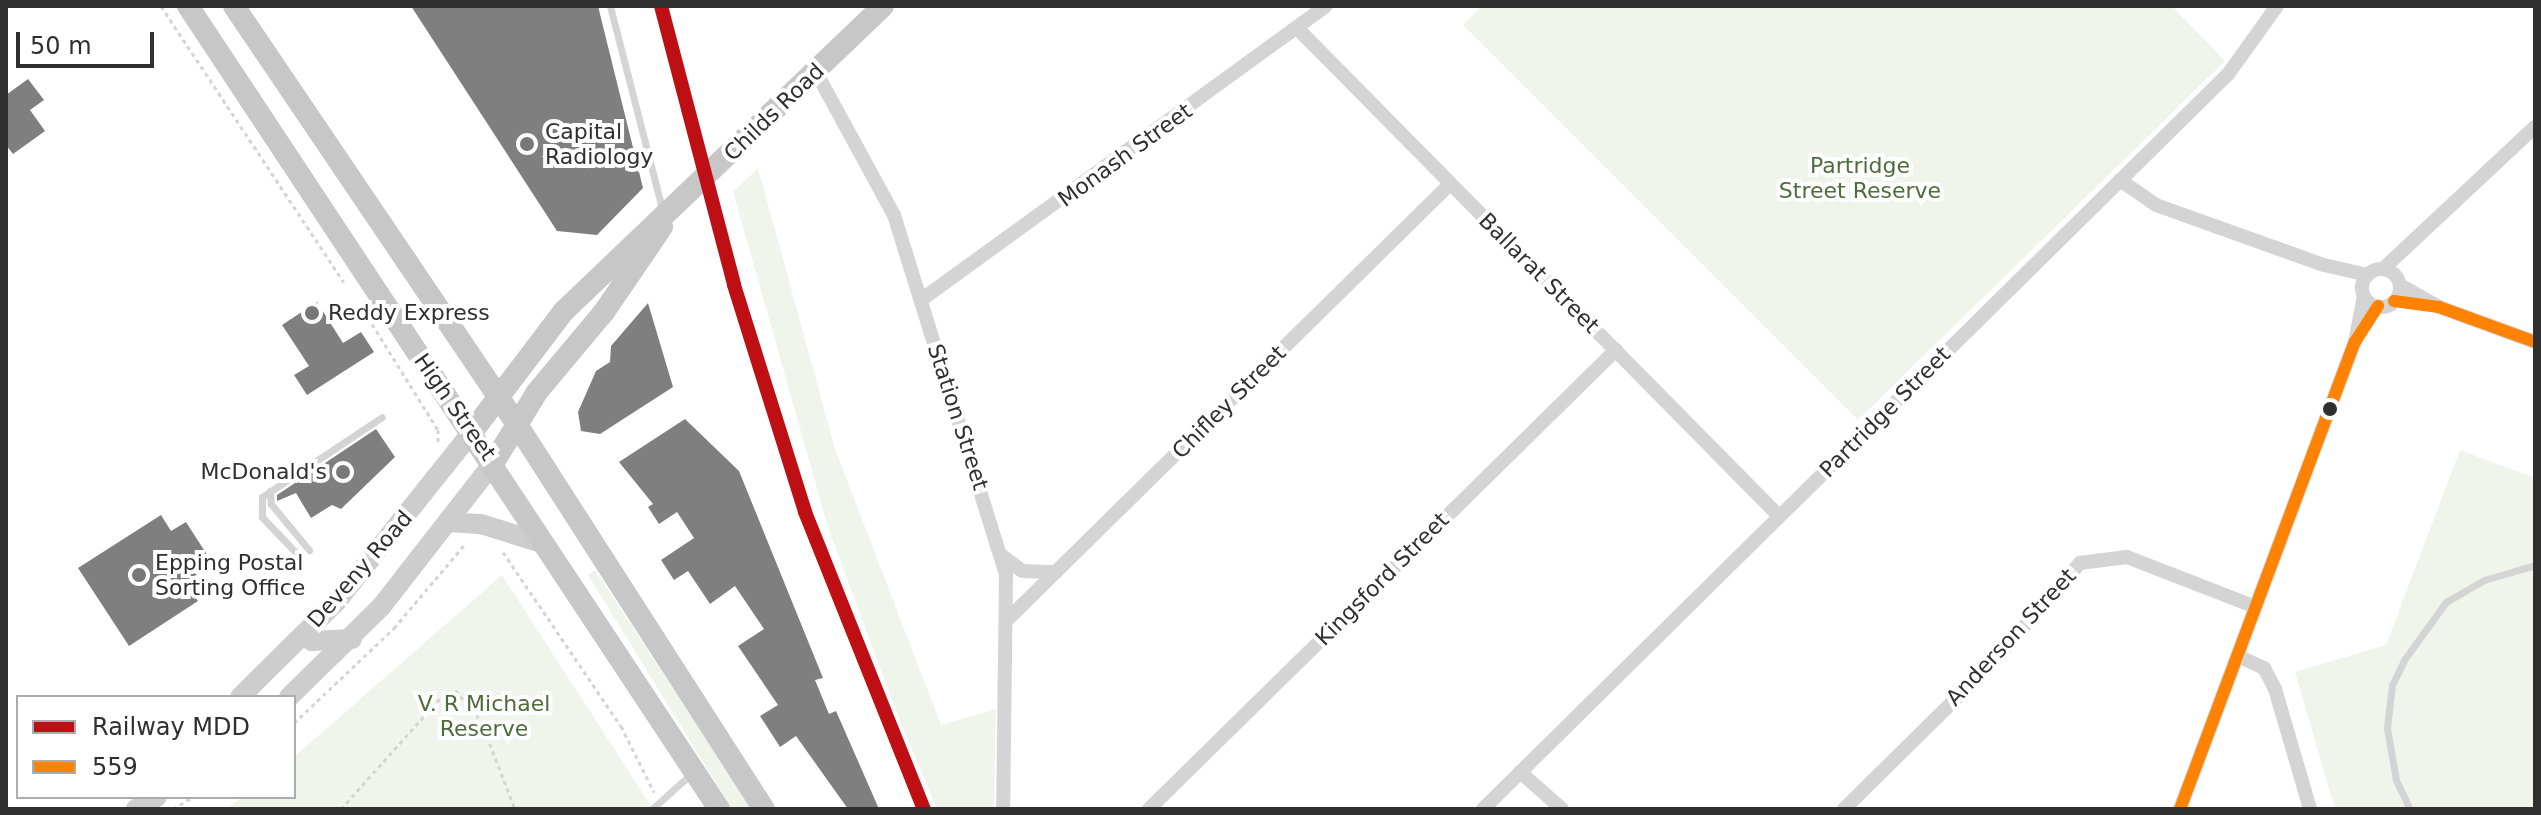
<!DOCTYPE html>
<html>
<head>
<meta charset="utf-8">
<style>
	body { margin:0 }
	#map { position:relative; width:2541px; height:815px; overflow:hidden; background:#fff; font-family:"DejaVu Sans",sans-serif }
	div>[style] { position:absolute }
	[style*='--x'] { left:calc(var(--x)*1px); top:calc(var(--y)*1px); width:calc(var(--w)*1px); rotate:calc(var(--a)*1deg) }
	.green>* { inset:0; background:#f0f5ec }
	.building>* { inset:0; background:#7f7f7f }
	.path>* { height:3px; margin-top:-1.5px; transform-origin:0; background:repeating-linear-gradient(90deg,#d4d4d4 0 4px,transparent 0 8px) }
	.lane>* { height:7px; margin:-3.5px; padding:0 3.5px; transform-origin:3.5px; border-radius:3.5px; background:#d4d4d4 }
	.street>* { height:14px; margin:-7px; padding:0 7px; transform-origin:7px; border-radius:7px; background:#d4d4d4 }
	.street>.ring { margin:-7px; padding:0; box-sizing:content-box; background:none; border:14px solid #d4d4d4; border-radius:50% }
	.secondary>* { height:20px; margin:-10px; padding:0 10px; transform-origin:10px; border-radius:10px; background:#cdcdcd }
	.primary>* { height:22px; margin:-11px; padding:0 11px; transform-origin:11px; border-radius:11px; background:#c7c7c7 }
	.bus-1>* { height:12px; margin:-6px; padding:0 6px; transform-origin:6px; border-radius:6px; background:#ff8200 }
	.rail-1>* { height:14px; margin:-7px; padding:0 7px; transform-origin:7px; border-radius:7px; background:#be1014 }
	.dots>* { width:22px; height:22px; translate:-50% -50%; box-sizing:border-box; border:4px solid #fff; border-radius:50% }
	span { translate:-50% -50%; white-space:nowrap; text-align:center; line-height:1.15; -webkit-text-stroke:8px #fff; paint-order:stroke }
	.street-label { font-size:22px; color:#2f2f2f }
	.poi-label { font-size:22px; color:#2f2f2f }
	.left { translate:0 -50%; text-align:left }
	.right { translate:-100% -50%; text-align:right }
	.park-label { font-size:22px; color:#4e6c3b }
	.frame { position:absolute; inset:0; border:8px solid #2f2f2f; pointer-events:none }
	.legend { position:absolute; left:16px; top:695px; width:280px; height:104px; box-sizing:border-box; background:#fff; border:2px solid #acacac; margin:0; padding:10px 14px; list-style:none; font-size:24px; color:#2f2f2f }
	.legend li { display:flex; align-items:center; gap:16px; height:40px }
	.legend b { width:40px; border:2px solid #acacac }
	.scale { position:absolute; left:16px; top:32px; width:138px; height:36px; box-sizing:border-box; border:4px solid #2f2f2f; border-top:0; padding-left:10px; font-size:24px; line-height:28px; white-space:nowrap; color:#2f2f2f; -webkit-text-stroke:6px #fff; paint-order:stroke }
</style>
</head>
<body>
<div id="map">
	<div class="green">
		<div style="clip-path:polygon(1482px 6px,2172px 6px,2225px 61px,1858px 420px,1463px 25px)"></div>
		<div style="clip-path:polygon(758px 168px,835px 449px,941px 725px,996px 709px,994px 809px,937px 809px,897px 714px,828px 527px,733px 192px)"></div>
		<div style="clip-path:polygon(2460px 450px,2535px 478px,2535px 809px,2335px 809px,2295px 672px,2386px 645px)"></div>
		<div style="clip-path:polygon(595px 570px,752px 809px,732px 809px,588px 575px)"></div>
		<div style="clip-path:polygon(502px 575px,653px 809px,226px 809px,242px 797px,294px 797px,294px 757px)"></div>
	</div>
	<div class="building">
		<div style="clip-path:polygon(411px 6px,598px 6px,643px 188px,597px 235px,557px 231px)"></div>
		<div style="clip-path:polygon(28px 79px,44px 100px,30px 110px,45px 131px,13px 154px,6px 145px,6px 95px)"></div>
		<div style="clip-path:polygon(317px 302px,343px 343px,361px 332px,374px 352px,307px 395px,294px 375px,309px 366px,282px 325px)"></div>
		<div style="clip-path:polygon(648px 303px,673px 387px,600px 434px,581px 431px,578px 412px,596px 371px,610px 362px,611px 346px)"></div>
		<div style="clip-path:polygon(685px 419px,739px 471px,823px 678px,815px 680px,829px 714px,836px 711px,879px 809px,848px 809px,796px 736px,780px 747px,760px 716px,778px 705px,738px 646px,764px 629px,735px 586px,710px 604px,688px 571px,674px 580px,661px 560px,694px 538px,677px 512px,659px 524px,648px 507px,653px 504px,619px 462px)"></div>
		<div style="clip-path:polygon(376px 429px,395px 457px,341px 509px,332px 505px,311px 518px,296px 493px,277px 501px,277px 495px)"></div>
		<div style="clip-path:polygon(161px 515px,171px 531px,186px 522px,213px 564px,185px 582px,198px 601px,129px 646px,78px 568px)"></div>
	</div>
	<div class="path">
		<div style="--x:161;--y:6;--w:331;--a:56.5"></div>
		<div style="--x:372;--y:324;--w:125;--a:58.1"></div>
		<div style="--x:438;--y:430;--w:12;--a:90"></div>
		<div style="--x:503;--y:552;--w:210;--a:55.9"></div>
		<div style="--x:621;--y:726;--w:74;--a:63.4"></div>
		<div style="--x:294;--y:723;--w:138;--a:-43.5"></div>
		<div style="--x:394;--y:628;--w:111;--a:-49.7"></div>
		<div style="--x:173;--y:809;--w:23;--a:-31"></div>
		<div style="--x:341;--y:809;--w:152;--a:-48.2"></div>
		<div style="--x:442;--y:696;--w:14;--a:-25"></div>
		<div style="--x:455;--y:690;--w:40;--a:50"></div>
		<div style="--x:481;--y:721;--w:94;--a:68.9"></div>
	</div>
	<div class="lane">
		<div style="--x:610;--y:6;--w:213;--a:75.6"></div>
		<div style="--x:270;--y:491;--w:13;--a:86"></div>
		<div style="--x:271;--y:504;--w:60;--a:50.4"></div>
		<div style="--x:301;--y:558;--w:57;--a:-133.6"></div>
		<div style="--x:262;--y:517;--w:20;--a:-90"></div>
		<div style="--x:262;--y:497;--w:144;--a:-33.7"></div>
		<div style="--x:652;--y:809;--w:54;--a:-42"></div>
		<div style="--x:2410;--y:809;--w:32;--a:-116"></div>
		<div style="--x:2396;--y:780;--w:53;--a:-99.8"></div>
		<div style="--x:2387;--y:728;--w:43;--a:-83.4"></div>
		<div style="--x:2392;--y:685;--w:28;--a:-64"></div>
		<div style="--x:2404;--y:660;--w:72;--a:-54.1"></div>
		<div style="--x:2446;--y:602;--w:44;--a:-30.1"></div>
		<div style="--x:2484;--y:580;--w:53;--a:-16.4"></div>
	</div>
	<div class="street">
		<div style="--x:1299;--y:30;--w:683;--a:45.36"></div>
		<div style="--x:816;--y:72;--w:163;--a:61.4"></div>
		<div style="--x:894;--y:215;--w:376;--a:72.7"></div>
		<div style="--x:1006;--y:574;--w:235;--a:90.7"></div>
		<div style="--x:2120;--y:180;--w:44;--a:34.8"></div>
		<div style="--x:2156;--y:205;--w:178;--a:19.7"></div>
		<div style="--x:2324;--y:265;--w:45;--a:12.8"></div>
		<div style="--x:2383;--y:269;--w:208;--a:-43.1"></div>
		<div class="ring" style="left:2362px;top:269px;width:24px;height:24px"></div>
		<div style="--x:2400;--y:285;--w:45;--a:29.4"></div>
		<div style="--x:2439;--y:307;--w:102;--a:20"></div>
		<div style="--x:921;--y:300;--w:500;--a:-35.98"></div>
		<div style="--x:1001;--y:555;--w:26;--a:37"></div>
		<div style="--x:1022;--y:571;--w:34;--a:2"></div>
		<div style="--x:1008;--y:619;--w:620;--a:-44.54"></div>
		<div style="--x:2238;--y:656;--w:29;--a:25"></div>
		<div style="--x:2264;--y:668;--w:24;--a:62"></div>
		<div style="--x:2275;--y:689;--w:125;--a:73.7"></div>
		<div style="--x:1520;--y:772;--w:56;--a:41.4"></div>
		<div style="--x:1149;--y:809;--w:655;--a:-44.51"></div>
		<div style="--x:1483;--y:809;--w:1048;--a:-44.61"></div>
		<div style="--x:2229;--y:73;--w:82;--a:-54.4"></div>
		<div style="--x:1844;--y:809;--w:209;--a:-44.6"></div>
		<div style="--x:1993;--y:662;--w:132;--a:-48.7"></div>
		<div style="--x:2080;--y:563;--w:47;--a:-7.3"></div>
		<div style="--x:2127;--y:557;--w:138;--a:21.2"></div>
		<div style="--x:2180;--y:809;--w:499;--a:-69.5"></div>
		<div style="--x:2355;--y:342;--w:47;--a:-78.9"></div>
	</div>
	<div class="secondary">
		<div style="--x:450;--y:522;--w:31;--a:4"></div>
		<div style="--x:481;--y:524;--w:67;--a:17.4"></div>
		<div style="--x:303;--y:635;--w:11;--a:34"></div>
		<div style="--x:312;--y:641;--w:40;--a:-2.9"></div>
		<div style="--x:240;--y:697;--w:136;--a:-44.7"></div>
		<div style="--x:337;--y:601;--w:216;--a:-51.4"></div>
		<div style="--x:289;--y:697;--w:129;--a:-44.4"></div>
		<div style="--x:381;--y:607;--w:184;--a:-52.1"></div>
		<div style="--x:136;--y:809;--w:24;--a:-30"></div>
	</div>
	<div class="primary">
		<div style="--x:188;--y:6;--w:963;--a:56.52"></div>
		<div style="--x:234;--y:6;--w:503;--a:55.93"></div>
		<div style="--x:516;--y:423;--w:459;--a:57.3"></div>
		<div style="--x:472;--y:432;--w:152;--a:-52.8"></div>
		<div style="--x:564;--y:311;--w:441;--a:-43.7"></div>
		<div style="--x:494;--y:462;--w:82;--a:-58.4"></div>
		<div style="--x:537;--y:392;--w:104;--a:-50.1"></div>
		<div style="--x:604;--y:312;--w:103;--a:-55.7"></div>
	</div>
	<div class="bus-1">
		<div style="--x:2394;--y:301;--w:45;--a:7.6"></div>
		<div style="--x:2439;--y:307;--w:102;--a:20"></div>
		<div style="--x:2180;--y:809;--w:499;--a:-69.5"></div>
		<div style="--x:2355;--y:342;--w:43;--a:-57.4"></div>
	</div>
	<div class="rail-1">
		<div style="--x:661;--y:6;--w:288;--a:75.3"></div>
		<div style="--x:734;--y:285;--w:238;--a:72.6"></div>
		<div style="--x:805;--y:512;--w:320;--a:68.2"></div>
	</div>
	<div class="dots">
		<div style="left:527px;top:144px;background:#787878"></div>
		<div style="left:312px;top:313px;background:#787878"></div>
		<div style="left:2330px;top:409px;background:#2f2f2f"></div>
		<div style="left:343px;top:472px;background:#787878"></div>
		<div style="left:139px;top:575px;background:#787878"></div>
	</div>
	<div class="street-label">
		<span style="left:774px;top:112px;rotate:-44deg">Childs Road</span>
		<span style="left:1125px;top:155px;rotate:-36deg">Monash Street</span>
		<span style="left:1539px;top:273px;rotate:45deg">Ballarat Street</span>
		<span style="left:1229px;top:402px;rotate:-45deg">Chifley Street</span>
		<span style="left:455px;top:407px;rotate:55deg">High Street</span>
		<span style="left:1885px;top:412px;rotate:-45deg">Partridge Street</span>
		<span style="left:958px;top:417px;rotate:72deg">Station Street</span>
		<span style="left:360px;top:569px;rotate:-49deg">Deveny Road</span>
		<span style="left:1382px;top:579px;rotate:-45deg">Kingsford Street</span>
		<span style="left:2011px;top:637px;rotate:-47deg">Anderson Street</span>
	</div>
	<div class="poi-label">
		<span class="left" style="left:545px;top:144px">Capital<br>Radiology</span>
		<span class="left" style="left:328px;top:313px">Reddy Express</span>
		<span class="right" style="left:327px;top:472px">McDonald's</span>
		<span class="left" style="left:155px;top:575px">Epping Postal<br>Sorting Office</span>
	</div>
	<div class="park-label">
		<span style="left:1860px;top:178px">Partridge<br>Street Reserve</span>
		<span style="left:484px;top:716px">V. R Michael<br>Reserve</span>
	</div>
	<div class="frame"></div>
	<ul class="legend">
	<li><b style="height:10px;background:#be1014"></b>Railway MDD</li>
	<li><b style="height:10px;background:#ff8200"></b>559</li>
	</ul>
	<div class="scale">50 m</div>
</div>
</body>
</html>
